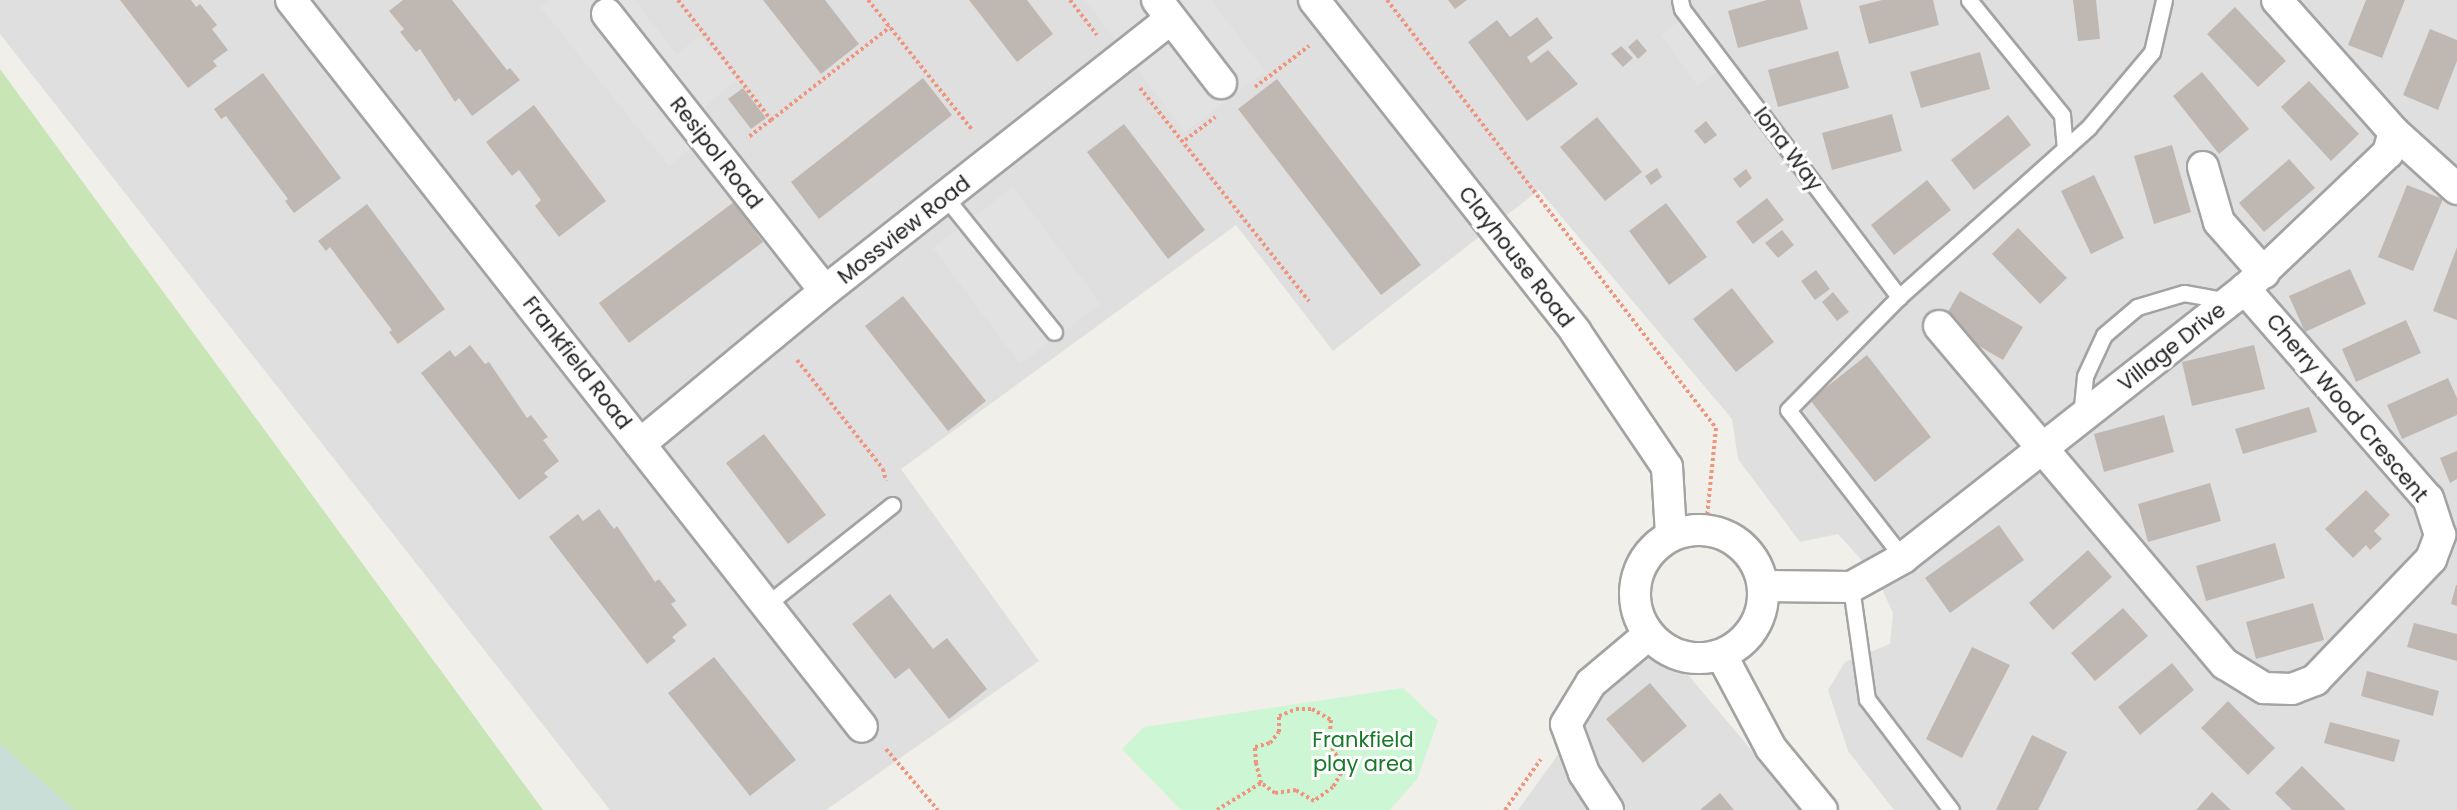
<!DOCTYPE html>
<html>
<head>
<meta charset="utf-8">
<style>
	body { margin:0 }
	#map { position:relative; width:2457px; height:810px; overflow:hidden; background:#f1efea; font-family:Poppins,sans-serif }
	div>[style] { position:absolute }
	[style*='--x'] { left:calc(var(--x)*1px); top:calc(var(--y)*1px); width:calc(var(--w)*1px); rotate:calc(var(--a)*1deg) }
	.residential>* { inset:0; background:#e0dfdf }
	.grass>* { inset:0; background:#c8e6b5 }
	.wetland>* { inset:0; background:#c8ded6 }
	.park>* { inset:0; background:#ccf6d4 }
	.parking>* { inset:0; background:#e2e2e2 }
	.building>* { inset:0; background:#bfb8b2 }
	.path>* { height:4px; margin-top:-2px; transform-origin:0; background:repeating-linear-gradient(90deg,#ef947d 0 3px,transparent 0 6px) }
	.roads { filter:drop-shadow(2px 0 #a3a3a3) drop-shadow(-2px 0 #a3a3a3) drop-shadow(0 2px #a3a3a3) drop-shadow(0 -2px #a3a3a3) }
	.service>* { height:15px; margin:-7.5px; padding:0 7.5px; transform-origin:7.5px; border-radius:7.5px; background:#fff }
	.minor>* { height:30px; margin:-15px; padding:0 15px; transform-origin:15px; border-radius:15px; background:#fff }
	.minor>.ring { margin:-15px; padding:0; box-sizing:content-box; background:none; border:30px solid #fff; border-radius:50% }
	span { translate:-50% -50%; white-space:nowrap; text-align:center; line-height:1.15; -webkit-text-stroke:6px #fff; paint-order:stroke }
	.street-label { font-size:21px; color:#222 }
	.park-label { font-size:21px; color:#167a28 }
</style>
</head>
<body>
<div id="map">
	<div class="residential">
		<div style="clip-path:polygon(0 0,2457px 0,2457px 810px,1894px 810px,1848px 751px,1828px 690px,1845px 662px,1890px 644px,1893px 613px,1876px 576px,1838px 534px,1800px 542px,1738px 459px,1732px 419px,1539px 190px,1333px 351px,1236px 225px,901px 469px,1039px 661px,826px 810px,610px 810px,0 34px)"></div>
		<div style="clip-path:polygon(1633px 651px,1689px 676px,1802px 810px,1518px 810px)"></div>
	</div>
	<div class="grass">
		<div style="clip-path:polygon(0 69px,543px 810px,0 810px)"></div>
	</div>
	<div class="wetland">
		<div style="clip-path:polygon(0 743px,74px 810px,0 810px)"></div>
	</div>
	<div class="park">
		<div style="clip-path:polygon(1403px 688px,1438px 721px,1417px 779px,1390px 810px,1181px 810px,1122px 749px,1144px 727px)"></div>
	</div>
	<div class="parking">
		<div style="clip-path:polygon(549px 0,634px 0,677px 54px,701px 35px,737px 80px,705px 106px,713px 130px,669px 166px,540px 7px)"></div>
		<div style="clip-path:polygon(1085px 0,1211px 0,1265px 71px,1185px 132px)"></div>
		<div style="clip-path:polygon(1681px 20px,1718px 70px,1698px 86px,1661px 35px)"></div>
		<div style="clip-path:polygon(1013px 187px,1101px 304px,1020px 364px,933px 248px)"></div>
	</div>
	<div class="building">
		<div style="clip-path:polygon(120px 0,191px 0,196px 7px,200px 4px,217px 25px,212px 29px,228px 50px,213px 61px,217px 66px,188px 88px)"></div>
		<div style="clip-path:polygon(403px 0,452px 0,507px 70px,510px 68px,520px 80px,472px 116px,459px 98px,455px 102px,420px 49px,416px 52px,400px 32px,404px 29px,389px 11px)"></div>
		<div style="clip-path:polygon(763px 0,825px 0,859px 44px,821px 74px)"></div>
		<div style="clip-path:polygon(969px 0,1027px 0,1053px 34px,1017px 62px)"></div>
		<div style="clip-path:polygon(1448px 0,1467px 0,1455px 9px)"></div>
		<div style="clip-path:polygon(1767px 0,1800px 0,1808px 29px,1738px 48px,1728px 11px)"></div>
		<div style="clip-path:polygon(1882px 0,1933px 0,1939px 25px,1869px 44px,1859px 6px)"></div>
		<div style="clip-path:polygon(2073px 0,2096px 0,2100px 39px,2078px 41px)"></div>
		<div style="clip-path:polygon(2366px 0,2405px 0,2382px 58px,2348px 45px)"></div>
		<div style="clip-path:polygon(2235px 7px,2286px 61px,2258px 87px,2207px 34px)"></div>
		<div style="clip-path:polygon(1537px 17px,1553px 38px,1527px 57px,1531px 63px,1548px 50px,1578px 84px,1527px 121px,1468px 42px,1497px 20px,1510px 37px)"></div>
		<div style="clip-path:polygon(2430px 29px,2457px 40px,2457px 61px,2438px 110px,2403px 95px)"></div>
		<div style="clip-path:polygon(1637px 39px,1647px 51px,1638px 59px,1628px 47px)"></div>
		<div style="clip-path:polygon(1621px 46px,1633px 58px,1623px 67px,1611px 54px)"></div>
		<div style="clip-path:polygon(1838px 51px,1849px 88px,1778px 107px,1768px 70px)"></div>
		<div style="clip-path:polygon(1980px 52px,1990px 89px,1921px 108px,1910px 72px)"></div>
		<div style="clip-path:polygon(2202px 72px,2249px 129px,2219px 154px,2173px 96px)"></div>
		<div style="clip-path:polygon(263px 73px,341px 178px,294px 213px,285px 201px,288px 199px,226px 116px,221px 119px,214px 109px)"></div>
		<div style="clip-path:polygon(923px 78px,952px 115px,819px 219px,791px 182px)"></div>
		<div style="clip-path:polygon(1277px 79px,1421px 265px,1381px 295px,1238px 109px)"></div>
		<div style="clip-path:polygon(2309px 81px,2359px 134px,2331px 161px,2281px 107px)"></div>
		<div style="clip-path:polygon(743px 88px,766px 118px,751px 129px,728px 99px)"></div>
		<div style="clip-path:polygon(534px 105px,606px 201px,559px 237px,535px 206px,541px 200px,519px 170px,512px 176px,486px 142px)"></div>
		<div style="clip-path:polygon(1892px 114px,1902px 151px,1832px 170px,1822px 133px)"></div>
		<div style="clip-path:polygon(2008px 115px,2031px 145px,1974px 190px,1951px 160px)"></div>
		<div style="clip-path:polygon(1597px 117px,1642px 172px,1605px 201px,1560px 147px)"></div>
		<div style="clip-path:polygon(1706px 121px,1717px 135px,1705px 144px,1694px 131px)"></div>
		<div style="clip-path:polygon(1124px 124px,1205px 230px,1168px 259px,1087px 152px)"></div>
		<div style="clip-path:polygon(2172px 145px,2191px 212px,2154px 224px,2134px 156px)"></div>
		<div style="clip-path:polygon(2289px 159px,2315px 188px,2264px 232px,2239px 203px)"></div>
		<div style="clip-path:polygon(1657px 168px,1662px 177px,1651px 185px,1645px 176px)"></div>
		<div style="clip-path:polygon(1746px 169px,1752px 178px,1740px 188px,1733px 179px)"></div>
		<div style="clip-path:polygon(2094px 175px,2124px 238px,2091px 254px,2061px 191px)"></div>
		<div style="clip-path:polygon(1927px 180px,1951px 210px,1894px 255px,1871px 225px)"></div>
		<div style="clip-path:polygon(2407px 185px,2443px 199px,2413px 271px,2378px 257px)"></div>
		<div style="clip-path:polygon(1767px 198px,1784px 220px,1753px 244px,1736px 222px)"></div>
		<div style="clip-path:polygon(734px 202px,763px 242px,629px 343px,599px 303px)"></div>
		<div style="clip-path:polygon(1666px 203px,1707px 257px,1669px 285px,1629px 231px)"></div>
		<div style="clip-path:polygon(367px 204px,445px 309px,398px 344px,389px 332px,392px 330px,330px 247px,326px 251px,318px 241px)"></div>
		<div style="clip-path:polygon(2018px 228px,2067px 278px,2040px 304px,1992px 254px)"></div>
		<div style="clip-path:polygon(1782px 230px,1794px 245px,1778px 258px,1765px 243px)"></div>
		<div style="clip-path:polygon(2457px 247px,2457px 320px,2433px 311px)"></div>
		<div style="clip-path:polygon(2350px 269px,2366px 304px,2305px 332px,2289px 296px)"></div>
		<div style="clip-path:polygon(1816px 270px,1830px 289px,1815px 300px,1801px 281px)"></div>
		<div style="clip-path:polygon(1732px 288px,1774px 342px,1736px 372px,1693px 319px)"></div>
		<div style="clip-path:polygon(1960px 291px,2023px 327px,2003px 360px,1941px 324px)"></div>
		<div style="clip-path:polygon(1833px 292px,1849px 312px,1837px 321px,1822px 302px)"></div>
		<div style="clip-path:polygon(903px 296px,986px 401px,948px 431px,865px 326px)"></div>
		<div style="clip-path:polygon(2406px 320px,2421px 353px,2356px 382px,2342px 349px)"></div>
		<div style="clip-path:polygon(470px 345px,485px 364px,489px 362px,527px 418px,531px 415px,548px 437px,543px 440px,559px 461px,544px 473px,548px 477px,519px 500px,421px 373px,450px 350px,455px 357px)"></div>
		<div style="clip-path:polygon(2254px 345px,2265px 389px,2192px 406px,2182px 362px)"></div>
		<div style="clip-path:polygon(1867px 355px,1931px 437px,1875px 482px,1810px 400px)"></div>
		<div style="clip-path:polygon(2448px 378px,2457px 398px,2457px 415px,2402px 439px,2387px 405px)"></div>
		<div style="clip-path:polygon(2309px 407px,2317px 432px,2243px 454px,2235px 429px)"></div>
		<div style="clip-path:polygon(2164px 415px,2174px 452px,2104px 472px,2094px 434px)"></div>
		<div style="clip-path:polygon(764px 434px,826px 515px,788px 544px,726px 463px)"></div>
		<div style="clip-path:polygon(2457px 451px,2457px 479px,2450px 483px,2440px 458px)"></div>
		<div style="clip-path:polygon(2210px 483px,2221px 521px,2148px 542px,2138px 504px)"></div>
		<div style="clip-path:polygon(2366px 490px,2390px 515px,2374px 531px,2382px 539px,2370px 550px,2366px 545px,2353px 558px,2325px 529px)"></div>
		<div style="clip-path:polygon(599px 509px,614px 529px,617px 526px,655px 582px,659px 579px,676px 601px,671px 604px,687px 625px,672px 637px,676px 641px,647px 664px,549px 537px,578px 514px,583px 521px)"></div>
		<div style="clip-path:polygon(1999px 525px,2024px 560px,1950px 613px,1925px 578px)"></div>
		<div style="clip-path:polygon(2275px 543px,2285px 578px,2206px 601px,2196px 566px)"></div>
		<div style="clip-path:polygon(2088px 550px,2112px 577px,2053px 630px,2029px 603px)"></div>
		<div style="clip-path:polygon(2456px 585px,2457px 585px,2457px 606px,2451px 604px)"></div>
		<div style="clip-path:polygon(890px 594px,933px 649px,947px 638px,987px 689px,949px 719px,909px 668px,895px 679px,852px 624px)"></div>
		<div style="clip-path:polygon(2313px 603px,2324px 640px,2256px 659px,2246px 622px)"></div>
		<div style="clip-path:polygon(2123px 608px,2148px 636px,2095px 681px,2071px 653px)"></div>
		<div style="clip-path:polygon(2414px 623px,2457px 634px,2457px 661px,2407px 647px)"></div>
		<div style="clip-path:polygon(1972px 647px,2010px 665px,1962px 758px,1926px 739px)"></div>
		<div style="clip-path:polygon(714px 657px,796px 760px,750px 796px,668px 693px)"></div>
		<div style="clip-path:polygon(2172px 663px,2194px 690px,2140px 735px,2118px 707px)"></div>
		<div style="clip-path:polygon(2367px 671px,2439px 691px,2433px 716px,2361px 696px)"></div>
		<div style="clip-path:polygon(1650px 683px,1687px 726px,1643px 763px,1606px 719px)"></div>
		<div style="clip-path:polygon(2228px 701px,2275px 748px,2248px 775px,2201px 728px)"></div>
		<div style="clip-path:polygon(2330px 722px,2400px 740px,2394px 762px,2324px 743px)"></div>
		<div style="clip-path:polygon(2032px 735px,2067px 752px,2038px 810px,1996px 810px)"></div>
		<div style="clip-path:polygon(2302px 766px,2346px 810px,2292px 810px,2275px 793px)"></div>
		<div style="clip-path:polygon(2212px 792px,2231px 810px,2196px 810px)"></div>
		<div style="clip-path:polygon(1720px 793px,1734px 810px,1700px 810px)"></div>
	</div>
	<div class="path">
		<div style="--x:678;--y:0;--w:152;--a:52.2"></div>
		<div style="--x:771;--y:120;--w:30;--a:143"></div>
		<div style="--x:868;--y:0;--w:168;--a:51.3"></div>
		<div style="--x:1070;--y:0;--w:44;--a:52.4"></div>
		<div style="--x:1387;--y:0;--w:540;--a:52.45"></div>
		<div style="--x:1716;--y:428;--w:88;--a:95.8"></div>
		<div style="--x:1255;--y:87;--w:68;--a:-37.2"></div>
		<div style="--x:1140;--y:88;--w:272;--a:51.6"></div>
		<div style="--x:771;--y:120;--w:151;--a:-38"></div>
		<div style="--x:1185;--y:140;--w:38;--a:-37"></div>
		<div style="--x:797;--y:360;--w:139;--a:51.7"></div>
		<div style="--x:883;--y:469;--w:12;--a:76"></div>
		<div style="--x:1296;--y:709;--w:16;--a:0"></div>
		<div style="--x:1312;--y:709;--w:22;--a:30"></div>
		<div style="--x:1331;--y:720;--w:23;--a:95"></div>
		<div style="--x:1329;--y:743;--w:29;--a:59"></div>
		<div style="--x:1344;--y:768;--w:22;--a:120"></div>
		<div style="--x:1333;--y:787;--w:24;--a:144"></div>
		<div style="--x:1314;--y:801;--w:21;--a:-149"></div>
		<div style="--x:1296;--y:790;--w:21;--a:172"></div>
		<div style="--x:1275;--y:793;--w:17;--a:-144"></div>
		<div style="--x:1261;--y:783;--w:21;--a:-104"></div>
		<div style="--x:1256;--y:763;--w:16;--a:-94"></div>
		<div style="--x:1255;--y:747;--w:16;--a:-15"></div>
		<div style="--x:1270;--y:743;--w:14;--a:-51"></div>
		<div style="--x:1279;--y:732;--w:16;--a:-90"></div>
		<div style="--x:1279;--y:716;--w:18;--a:-22"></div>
		<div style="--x:886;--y:749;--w:80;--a:49.6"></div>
		<div style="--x:1217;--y:810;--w:52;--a:-31.5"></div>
		<div style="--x:1505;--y:810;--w:62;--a:-54.8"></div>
	</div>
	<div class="roads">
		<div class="service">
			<div style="--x:1680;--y:0;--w:9;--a:77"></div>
			<div style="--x:1682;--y:9;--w:361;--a:53"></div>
			<div style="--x:1969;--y:0;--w:148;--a:51"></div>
			<div style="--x:2062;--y:115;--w:34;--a:85"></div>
			<div style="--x:946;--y:198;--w:172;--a:51.1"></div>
			<div style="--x:2081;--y:417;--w:41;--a:-84.4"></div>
			<div style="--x:2085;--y:376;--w:45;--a:-65.1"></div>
			<div style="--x:2104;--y:335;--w:43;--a:-40.3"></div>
			<div style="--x:2137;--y:307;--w:49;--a:-16.6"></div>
			<div style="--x:2184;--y:293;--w:46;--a:10.1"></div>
			<div style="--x:1903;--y:558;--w:187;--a:-127.8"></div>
			<div style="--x:1788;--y:410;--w:158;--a:-45.5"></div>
			<div style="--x:1899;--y:297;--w:254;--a:-41.8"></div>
			<div style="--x:2088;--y:128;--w:99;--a:-49.9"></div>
			<div style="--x:2152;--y:52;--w:53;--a:-77"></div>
			<div style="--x:1851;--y:587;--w:113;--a:81.9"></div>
			<div style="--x:1867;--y:699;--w:139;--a:52.9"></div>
			<div style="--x:766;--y:605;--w:161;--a:-38.4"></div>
		</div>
		<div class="minor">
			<div style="--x:291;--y:0;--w:924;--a:51.85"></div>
			<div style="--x:1157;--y:0;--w:105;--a:52.4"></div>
			<div style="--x:1314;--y:0;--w:422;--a:51.7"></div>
			<div style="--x:1575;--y:331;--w:164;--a:55.9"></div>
			<div style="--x:1667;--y:467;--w:68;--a:86.6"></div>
			<div style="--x:607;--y:14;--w:352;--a:51.8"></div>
			<div style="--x:2394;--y:132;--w:85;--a:42.1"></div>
			<div style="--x:2203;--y:167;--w:57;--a:73.8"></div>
			<div style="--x:2219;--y:222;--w:68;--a:48.6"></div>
			<div style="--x:1939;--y:326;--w:443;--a:49.8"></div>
			<div style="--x:2225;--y:664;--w:46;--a:31.6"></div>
			<div style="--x:2264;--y:688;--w:28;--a:2"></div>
			<div style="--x:2292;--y:689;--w:25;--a:-21"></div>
			<div style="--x:2315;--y:680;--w:168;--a:-46.2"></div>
			<div style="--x:2431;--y:559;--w:26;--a:-69"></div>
			<div style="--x:2440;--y:535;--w:38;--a:-108"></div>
			<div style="--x:2428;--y:499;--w:279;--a:-131.1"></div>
			<div style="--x:640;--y:444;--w:240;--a:-39.6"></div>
			<div style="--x:825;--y:291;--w:440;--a:-38.2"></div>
			<div class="ring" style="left:1635px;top:530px;width:98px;height:98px"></div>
			<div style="--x:1764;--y:586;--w:87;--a:0.7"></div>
			<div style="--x:1851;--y:587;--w:60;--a:-29.1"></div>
			<div style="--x:1903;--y:558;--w:435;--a:-38.2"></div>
			<div style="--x:2245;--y:289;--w:197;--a:-43.6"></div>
			<div style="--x:2388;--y:153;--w:22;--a:-74"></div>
			<div style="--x:2394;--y:132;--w:176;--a:-131.6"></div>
			<div style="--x:1722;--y:656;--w:104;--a:62"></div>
			<div style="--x:1771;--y:748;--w:80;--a:50.6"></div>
			<div style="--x:1608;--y:810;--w:44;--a:-123"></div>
			<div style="--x:1584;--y:773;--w:52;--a:-110.2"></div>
			<div style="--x:1566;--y:724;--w:48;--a:-58.6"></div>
			<div style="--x:1591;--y:683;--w:75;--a:-40.1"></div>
		</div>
	</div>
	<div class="street-label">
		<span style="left:1788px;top:149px;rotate:53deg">Iona Way</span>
		<span style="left:716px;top:153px;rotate:52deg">Resipol Road</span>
		<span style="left:904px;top:230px;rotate:-38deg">Mossview Road</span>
		<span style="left:1516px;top:257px;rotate:52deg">Clayhouse Road</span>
		<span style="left:2172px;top:347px;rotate:-38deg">Village Drive</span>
		<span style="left:577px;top:363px;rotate:52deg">Frankfield Road</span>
		<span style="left:2347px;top:408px;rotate:50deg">Cherry Wood Crescent</span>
	</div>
	<div class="park-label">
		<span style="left:1363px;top:752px">Frankfield<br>play area</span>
	</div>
</div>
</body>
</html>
